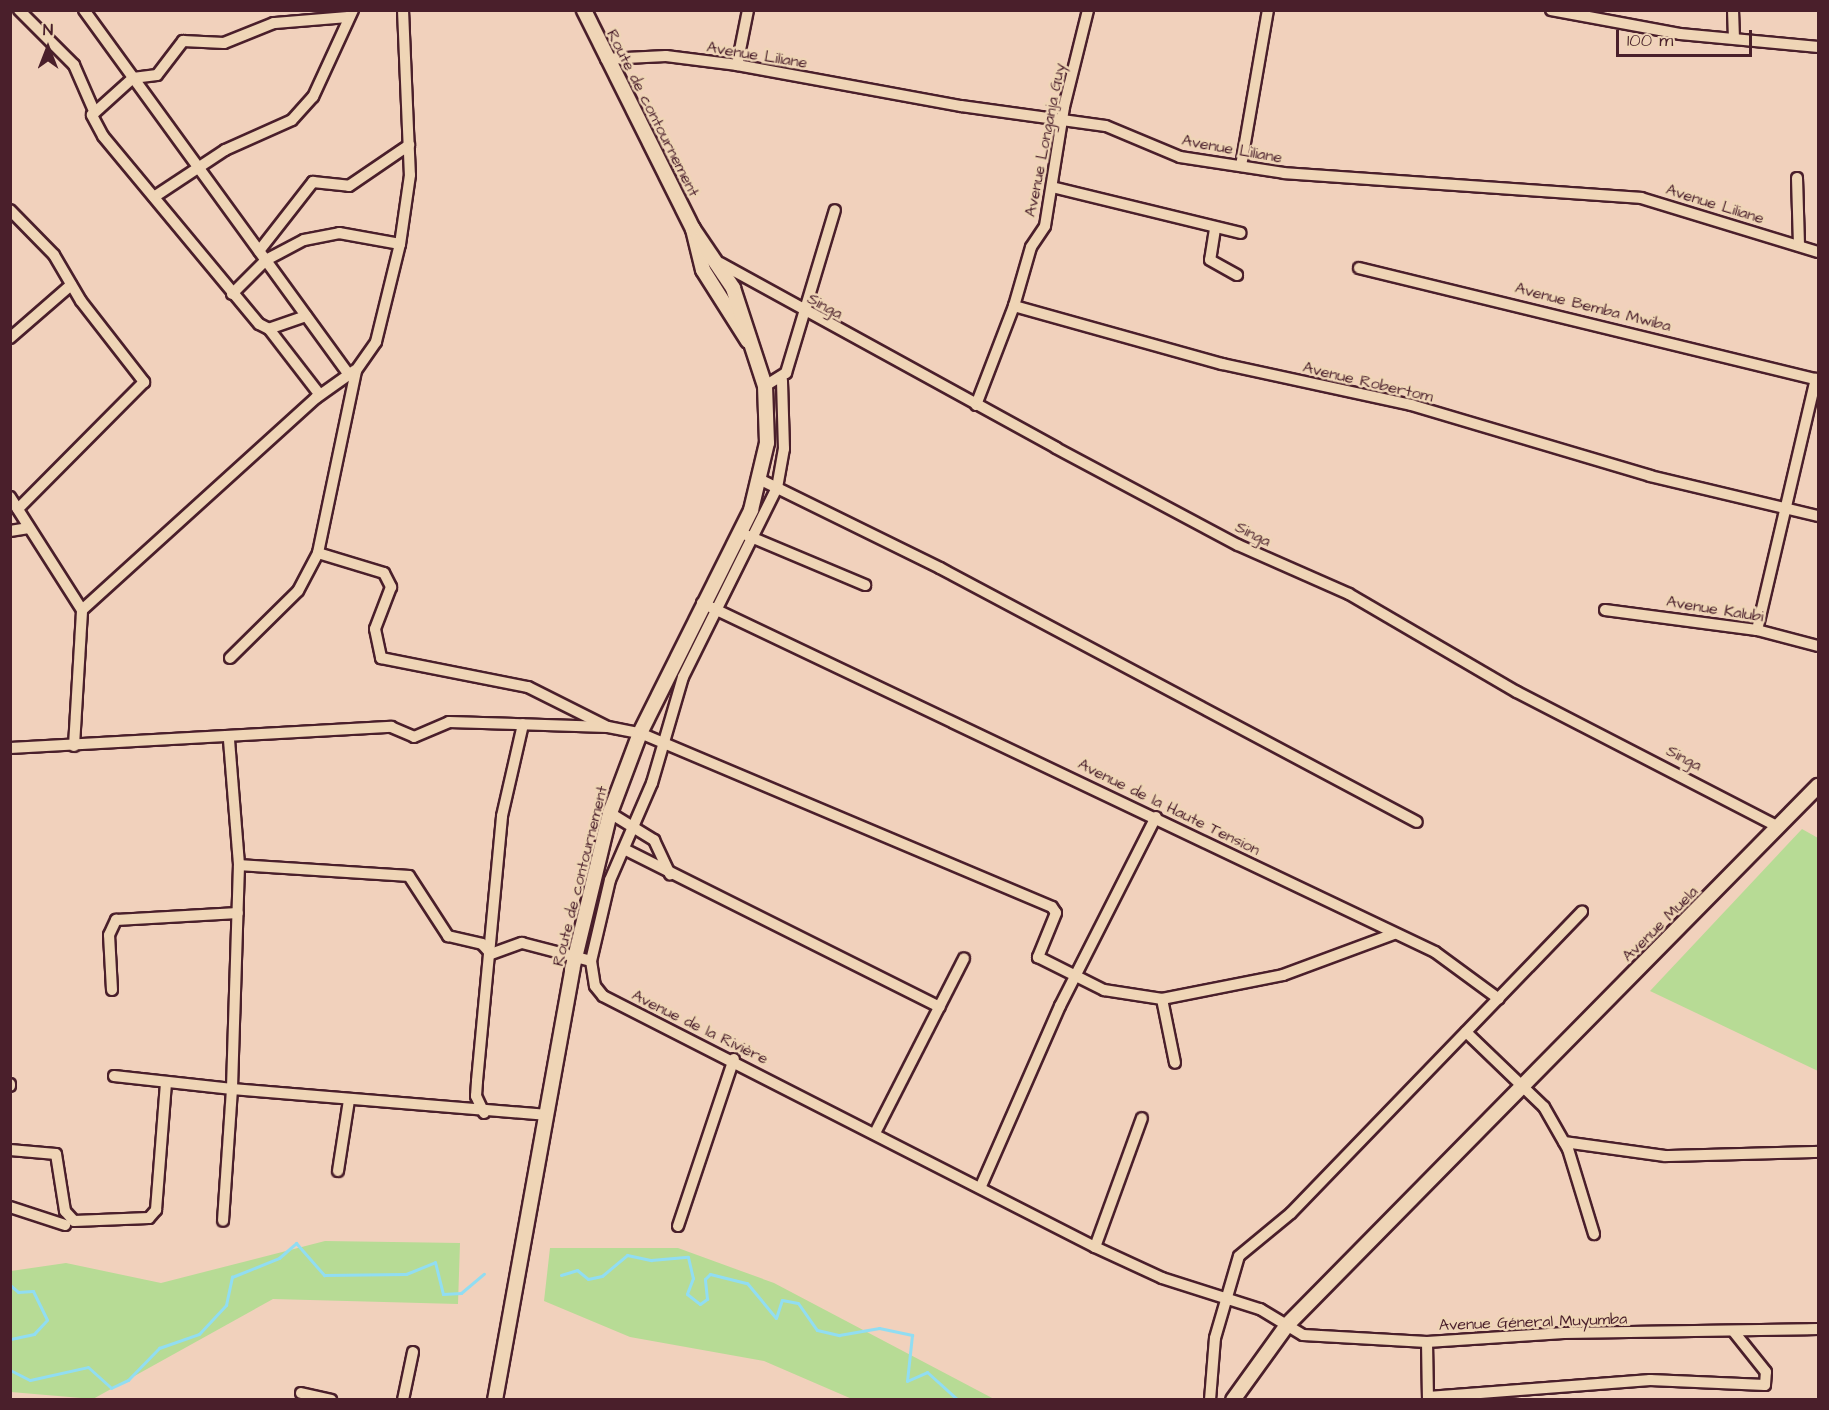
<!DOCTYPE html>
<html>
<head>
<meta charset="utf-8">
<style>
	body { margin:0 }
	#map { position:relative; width:1829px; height:1410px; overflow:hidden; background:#f1d1bc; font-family:"Architects Daughter",sans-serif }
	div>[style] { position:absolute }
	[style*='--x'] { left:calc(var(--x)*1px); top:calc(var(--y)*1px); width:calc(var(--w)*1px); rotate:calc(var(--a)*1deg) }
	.green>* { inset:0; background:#b7db95 }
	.stream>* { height:3px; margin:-1.5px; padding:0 1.5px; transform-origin:1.5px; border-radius:1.5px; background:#91ddf2 }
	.roads { filter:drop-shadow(2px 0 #4a1f2b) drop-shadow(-2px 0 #4a1f2b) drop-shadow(0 2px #4a1f2b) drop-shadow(0 -2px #4a1f2b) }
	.street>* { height:10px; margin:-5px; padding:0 5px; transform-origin:5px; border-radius:5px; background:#efd5b6 }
	.secondary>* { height:14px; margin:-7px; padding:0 7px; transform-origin:7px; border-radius:7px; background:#efd5b6 }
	span { translate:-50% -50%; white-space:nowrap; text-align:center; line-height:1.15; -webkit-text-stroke:5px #efd5b6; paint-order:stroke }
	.street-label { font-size:16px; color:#4a1f2b }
	.frame { position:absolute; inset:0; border:12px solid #4a1f2b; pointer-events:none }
	.north { position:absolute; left:18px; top:18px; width:60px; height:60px; -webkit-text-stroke:4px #efd5b6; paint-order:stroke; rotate:0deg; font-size:16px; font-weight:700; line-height:24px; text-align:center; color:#4a1f2b }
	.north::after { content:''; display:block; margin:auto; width:21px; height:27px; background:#4a1f2b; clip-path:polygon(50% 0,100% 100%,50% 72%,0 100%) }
	.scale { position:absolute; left:1616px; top:30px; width:136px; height:27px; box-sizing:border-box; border:3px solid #4a1f2b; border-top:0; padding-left:8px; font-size:18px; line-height:21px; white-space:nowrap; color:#4a1f2b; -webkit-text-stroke:4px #efd5b6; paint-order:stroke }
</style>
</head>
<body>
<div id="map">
	<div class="green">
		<div style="clip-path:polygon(1802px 829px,1818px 838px,1818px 1071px,1650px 991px)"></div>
		<div style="clip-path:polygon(325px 1241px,460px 1243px,458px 1304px,273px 1299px,93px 1399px,11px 1392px,11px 1271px,66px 1263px,161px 1283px)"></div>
		<div style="clip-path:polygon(550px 1248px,678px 1248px,774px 1283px,994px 1399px,852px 1399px,764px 1361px,630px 1337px,544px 1301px)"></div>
	</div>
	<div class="stream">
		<div style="--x:10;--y:1265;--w:17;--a:90"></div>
		<div style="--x:561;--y:1275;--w:17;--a:-17"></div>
		<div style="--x:577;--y:1270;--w:14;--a:39"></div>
		<div style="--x:588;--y:1279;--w:14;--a:-12"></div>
		<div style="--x:602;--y:1276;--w:33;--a:-40"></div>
		<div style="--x:627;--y:1255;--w:25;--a:12"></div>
		<div style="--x:651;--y:1260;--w:37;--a:-5"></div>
		<div style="--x:688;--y:1257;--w:22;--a:77"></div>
		<div style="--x:693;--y:1278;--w:17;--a:111"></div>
		<div style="--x:687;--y:1294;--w:16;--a:38"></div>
		<div style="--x:700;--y:1304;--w:9;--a:-36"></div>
		<div style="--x:707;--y:1299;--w:20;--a:-96"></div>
		<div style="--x:705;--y:1279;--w:7;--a:-45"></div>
		<div style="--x:710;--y:1274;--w:38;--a:14"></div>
		<div style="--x:747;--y:1283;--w:45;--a:50.4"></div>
		<div style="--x:776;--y:1318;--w:19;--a:-72"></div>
		<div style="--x:782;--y:1300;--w:16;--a:11"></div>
		<div style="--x:798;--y:1303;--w:33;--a:55"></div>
		<div style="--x:817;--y:1330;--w:23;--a:13"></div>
		<div style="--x:839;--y:1335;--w:41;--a:-9.9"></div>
		<div style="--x:879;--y:1328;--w:34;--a:12"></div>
		<div style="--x:912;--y:1335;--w:46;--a:96.2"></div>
		<div style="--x:907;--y:1381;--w:22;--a:-24"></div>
		<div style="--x:927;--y:1372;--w:42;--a:42.1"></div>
		<div style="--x:10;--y:1285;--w:11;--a:41"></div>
		<div style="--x:18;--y:1292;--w:15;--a:-4"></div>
		<div style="--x:33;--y:1291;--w:32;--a:64"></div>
		<div style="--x:47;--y:1320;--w:19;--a:133"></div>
		<div style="--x:34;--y:1334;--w:25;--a:168"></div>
		<div style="--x:10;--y:1370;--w:22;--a:27"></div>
		<div style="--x:30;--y:1380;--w:59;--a:-12.6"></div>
		<div style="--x:88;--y:1367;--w:31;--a:42"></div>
		<div style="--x:111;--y:1388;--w:19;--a:-25"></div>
		<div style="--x:128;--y:1380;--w:45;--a:-45.9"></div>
		<div style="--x:159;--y:1348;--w:42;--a:-19.3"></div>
		<div style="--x:199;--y:1334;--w:40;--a:-47"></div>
		<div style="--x:226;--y:1305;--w:29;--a:-78"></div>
		<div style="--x:232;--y:1277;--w:51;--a:-22"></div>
		<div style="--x:279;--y:1258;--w:23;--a:-41"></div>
		<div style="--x:296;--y:1243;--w:43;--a:48.8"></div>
		<div style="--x:324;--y:1275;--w:82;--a:-0.7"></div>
		<div style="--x:406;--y:1274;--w:31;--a:-22"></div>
		<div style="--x:435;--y:1262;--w:33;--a:76"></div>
		<div style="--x:443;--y:1294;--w:18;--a:-3"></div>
		<div style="--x:461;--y:1293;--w:30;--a:-40"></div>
	</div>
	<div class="roads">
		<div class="street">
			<div style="--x:19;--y:10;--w:78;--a:45"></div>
			<div style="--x:74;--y:65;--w:50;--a:66.5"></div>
			<div style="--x:84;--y:10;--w:449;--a:54"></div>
			<div style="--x:403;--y:10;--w:165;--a:87.6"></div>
			<div style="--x:410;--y:175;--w:70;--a:98.2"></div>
			<div style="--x:400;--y:244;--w:101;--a:103.8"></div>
			<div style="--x:376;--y:342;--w:35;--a:125"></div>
			<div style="--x:356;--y:371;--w:186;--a:101.8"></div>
			<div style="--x:318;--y:553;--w:69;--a:16.9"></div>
			<div style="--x:384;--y:573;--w:16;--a:63"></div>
			<div style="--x:391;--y:587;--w:45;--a:110.9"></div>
			<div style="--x:375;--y:629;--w:30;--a:78"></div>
			<div style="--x:381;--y:658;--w:150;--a:11.2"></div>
			<div style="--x:528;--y:687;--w:89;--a:26.6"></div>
			<div style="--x:608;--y:727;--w:33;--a:11"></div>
			<div style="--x:640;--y:733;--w:447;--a:22.9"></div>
			<div style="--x:1052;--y:907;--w:7;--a:56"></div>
			<div style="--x:1056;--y:913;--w:48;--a:112.2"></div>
			<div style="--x:1038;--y:957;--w:74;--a:26.6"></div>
			<div style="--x:1104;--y:990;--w:59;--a:8.8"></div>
			<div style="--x:1162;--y:999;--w:123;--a:-11.2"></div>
			<div style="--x:1283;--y:975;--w:118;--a:-20.3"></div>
			<div style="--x:1551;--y:10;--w:131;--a:10.5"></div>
			<div style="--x:1680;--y:34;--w:139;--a:5.4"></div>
			<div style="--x:1733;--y:10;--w:28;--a:88"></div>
			<div style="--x:606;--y:59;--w:60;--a:-2.9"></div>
			<div style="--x:666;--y:56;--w:72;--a:7.2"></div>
			<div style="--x:737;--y:65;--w:228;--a:10.4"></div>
			<div style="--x:961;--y:106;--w:146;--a:7.9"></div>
			<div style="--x:1106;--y:126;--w:80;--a:22.7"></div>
			<div style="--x:1180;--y:157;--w:105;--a:8.7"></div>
			<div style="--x:1284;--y:173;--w:358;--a:4"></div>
			<div style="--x:1641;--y:198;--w:185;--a:17"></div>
			<div style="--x:737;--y:65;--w:56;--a:-78.7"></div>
			<div style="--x:1241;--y:166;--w:158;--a:-80.2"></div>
			<div style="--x:1797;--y:178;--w:68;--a:88.3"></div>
			<div style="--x:1052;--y:187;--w:194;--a:13.7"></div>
			<div style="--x:154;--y:197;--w:85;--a:-33.5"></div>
			<div style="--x:225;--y:150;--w:73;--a:-24.1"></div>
			<div style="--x:292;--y:120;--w:31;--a:-48"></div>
			<div style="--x:313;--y:97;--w:96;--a:-65.3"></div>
			<div style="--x:10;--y:210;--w:63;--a:45.6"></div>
			<div style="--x:54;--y:255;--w:53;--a:59.6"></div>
			<div style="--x:81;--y:301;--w:103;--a:52.1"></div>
			<div style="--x:144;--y:382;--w:179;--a:134.8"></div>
			<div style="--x:1215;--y:229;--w:31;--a:99"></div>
			<div style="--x:1210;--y:260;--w:31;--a:29"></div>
			<div style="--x:259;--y:251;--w:88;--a:-52"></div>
			<div style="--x:313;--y:182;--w:36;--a:6"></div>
			<div style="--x:349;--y:186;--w:73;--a:-34.3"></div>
			<div style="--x:720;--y:263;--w:384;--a:28.8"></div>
			<div style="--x:1056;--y:448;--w:206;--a:28.1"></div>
			<div style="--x:1238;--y:545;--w:121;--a:23.8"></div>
			<div style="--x:1349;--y:594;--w:194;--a:30.3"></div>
			<div style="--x:1517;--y:692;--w:292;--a:27.3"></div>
			<div style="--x:1359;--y:268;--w:472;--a:13.7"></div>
			<div style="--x:232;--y:294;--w:48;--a:-45"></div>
			<div style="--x:266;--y:260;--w:43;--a:-27.8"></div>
			<div style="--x:304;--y:240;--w:36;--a:-11"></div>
			<div style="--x:339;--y:233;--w:62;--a:10.2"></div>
			<div style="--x:1014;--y:306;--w:61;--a:-73.9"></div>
			<div style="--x:1031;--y:247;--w:25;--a:-56"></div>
			<div style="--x:1045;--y:226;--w:121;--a:-80.9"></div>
			<div style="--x:1064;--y:107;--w:100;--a:-76.1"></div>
			<div style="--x:306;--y:316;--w:39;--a:161"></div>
			<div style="--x:269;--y:329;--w:11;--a:-153"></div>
			<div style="--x:259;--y:324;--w:244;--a:-129.7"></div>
			<div style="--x:103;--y:136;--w:24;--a:-118"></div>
			<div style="--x:92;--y:115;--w:55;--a:-42.1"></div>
			<div style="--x:133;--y:78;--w:24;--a:-7"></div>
			<div style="--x:157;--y:75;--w:43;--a:-52.6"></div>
			<div style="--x:183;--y:41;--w:41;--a:2.8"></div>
			<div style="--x:224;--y:43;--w:54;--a:-21.8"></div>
			<div style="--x:274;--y:23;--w:75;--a:-4.6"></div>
			<div style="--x:269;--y:329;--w:83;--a:52.3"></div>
			<div style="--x:10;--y:338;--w:81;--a:-41"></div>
			<div style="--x:765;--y:386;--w:25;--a:-32"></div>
			<div style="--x:786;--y:373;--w:170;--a:-73.3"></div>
			<div style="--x:976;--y:405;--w:106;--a:-69"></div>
			<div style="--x:1014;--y:306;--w:216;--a:15.6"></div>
			<div style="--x:1222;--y:364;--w:193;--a:12.2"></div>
			<div style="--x:1411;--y:405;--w:249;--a:16.5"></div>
			<div style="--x:1650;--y:476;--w:173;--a:13.4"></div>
			<div style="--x:761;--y:480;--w:199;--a:26.2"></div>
			<div style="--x:940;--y:568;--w:540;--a:28.04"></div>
			<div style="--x:10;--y:497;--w:134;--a:57.5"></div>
			<div style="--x:10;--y:531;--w:19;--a:-9"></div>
			<div style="--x:739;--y:532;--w:137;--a:22.8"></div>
			<div style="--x:702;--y:603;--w:812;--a:25.46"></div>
			<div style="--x:1435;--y:952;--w:79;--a:36.3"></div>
			<div style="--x:82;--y:610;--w:316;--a:-42.2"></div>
			<div style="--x:316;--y:398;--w:47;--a:-35.4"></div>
			<div style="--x:1605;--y:610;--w:153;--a:7.5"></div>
			<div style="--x:1757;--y:630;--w:63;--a:14.7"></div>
			<div style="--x:1757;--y:630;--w:258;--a:-76.8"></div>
			<div style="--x:230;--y:658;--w:95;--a:-44.6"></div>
			<div style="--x:298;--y:591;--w:43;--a:-62.2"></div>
			<div style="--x:229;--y:740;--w:125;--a:85.4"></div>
			<div style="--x:239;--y:865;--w:170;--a:3.7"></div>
			<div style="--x:409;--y:876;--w:72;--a:57"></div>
			<div style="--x:448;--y:936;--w:35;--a:13"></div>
			<div style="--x:482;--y:944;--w:13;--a:48"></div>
			<div style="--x:491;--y:954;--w:33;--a:-20"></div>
			<div style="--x:522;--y:943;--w:71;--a:14.6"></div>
			<div style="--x:591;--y:961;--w:25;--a:81"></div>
			<div style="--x:595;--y:986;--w:13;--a:51"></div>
			<div style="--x:603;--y:996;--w:552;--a:27.03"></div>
			<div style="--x:1095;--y:1247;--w:74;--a:24.8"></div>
			<div style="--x:1162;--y:1278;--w:103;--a:17.6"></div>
			<div style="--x:1260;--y:1309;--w:50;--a:31.2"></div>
			<div style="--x:1303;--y:1335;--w:124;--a:3.2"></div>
			<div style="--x:1427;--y:1342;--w:137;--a:-3.8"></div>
			<div style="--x:1564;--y:1333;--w:254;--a:-0.9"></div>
			<div style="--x:74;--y:746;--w:136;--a:-86.6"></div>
			<div style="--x:10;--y:748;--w:382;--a:-3.2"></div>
			<div style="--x:391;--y:727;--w:25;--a:23"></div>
			<div style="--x:414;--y:737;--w:38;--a:-23"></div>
			<div style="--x:449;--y:722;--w:158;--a:1.8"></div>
			<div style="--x:610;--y:813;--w:52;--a:31.5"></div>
			<div style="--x:654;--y:840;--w:38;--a:65"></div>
			<div style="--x:624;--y:849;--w:353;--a:26.6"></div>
			<div style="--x:239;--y:865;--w:224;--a:91.8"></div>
			<div style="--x:232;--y:1089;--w:314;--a:4.7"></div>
			<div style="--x:591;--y:961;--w:83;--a:-76.8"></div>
			<div style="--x:610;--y:880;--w:106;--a:-66.6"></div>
			<div style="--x:652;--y:783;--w:110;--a:-73.7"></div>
			<div style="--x:683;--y:677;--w:211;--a:-63.6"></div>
			<div style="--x:777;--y:488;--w:40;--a:-80"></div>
			<div style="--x:784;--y:449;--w:69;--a:-91.7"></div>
			<div style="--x:112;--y:990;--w:55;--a:-93.1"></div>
			<div style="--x:109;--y:935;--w:17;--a:-65"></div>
			<div style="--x:116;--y:920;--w:122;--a:-3.3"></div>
			<div style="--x:1162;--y:999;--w:65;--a:78.5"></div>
			<div style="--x:1466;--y:1032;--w:108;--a:43.9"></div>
			<div style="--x:1544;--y:1107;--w:48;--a:60.3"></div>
			<div style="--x:1568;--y:1149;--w:89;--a:73"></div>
			<div style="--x:114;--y:1076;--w:119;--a:6.3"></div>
			<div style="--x:232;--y:1089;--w:132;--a:93.9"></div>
			<div style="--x:10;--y:1084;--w:2;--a:90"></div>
			<div style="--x:484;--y:1113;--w:19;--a:-115"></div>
			<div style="--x:476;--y:1096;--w:15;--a:-86"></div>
			<div style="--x:477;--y:1081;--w:266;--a:-84.6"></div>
			<div style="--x:502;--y:816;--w:94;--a:-77.1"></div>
			<div style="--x:875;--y:1133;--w:196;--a:-63"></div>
			<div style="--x:1564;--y:1142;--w:102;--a:7.9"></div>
			<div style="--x:1665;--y:1156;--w:153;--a:-1.5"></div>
			<div style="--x:10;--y:1150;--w:46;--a:5"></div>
			<div style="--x:56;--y:1154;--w:58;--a:81"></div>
			<div style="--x:65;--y:1211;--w:13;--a:48"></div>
			<div style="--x:74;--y:1221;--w:75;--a:-2.3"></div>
			<div style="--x:149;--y:1218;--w:11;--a:-49"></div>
			<div style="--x:156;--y:1210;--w:128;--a:-85.5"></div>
			<div style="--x:338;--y:1171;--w:72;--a:-81.2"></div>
			<div style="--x:981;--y:1186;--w:197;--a:-66.3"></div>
			<div style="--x:1060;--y:1006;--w:212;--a:-63.1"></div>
			<div style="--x:10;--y:1207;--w:58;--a:18.1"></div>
			<div style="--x:678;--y:1226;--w:176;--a:-71.5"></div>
			<div style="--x:1095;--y:1247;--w:137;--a:-70"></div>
			<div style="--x:1427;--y:1342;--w:58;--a:89"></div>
			<div style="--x:301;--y:1393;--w:31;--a:13"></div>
			<div style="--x:1428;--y:1397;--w:223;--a:-4.4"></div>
			<div style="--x:1650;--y:1380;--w:115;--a:2.5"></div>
			<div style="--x:1765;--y:1385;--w:13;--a:-86"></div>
			<div style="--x:1766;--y:1372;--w:51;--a:-128.7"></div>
			<div style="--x:403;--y:1400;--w:49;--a:-78.2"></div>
			<div style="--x:1210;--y:1400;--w:62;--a:-85.4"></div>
			<div style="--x:1215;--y:1338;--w:85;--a:-73.7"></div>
			<div style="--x:1239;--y:1256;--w:67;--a:-39.6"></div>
			<div style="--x:1291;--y:1213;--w:419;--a:-46"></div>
		</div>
		<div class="secondary">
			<div style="--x:693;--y:229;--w:42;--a:76.3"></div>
			<div style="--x:703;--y:270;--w:84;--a:57.6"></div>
			<div style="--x:495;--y:1400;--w:437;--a:-79.8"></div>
			<div style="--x:572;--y:970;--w:162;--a:-76.4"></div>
			<div style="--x:610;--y:813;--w:85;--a:-69.4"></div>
			<div style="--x:640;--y:733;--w:249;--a:-63.5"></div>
			<div style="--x:751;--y:510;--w:69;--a:-76.6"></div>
			<div style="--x:767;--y:443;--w:57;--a:-92"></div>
			<div style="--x:765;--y:386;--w:103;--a:-108.1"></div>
			<div style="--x:733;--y:288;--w:71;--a:-124.1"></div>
			<div style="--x:693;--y:229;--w:245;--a:-116.5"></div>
			<div style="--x:1233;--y:1400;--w:92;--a:-54.2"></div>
			<div style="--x:1287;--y:1325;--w:757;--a:-45.43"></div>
		</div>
	</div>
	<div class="street-label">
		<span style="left:757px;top:55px;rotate:9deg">Avenue Liliane</span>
		<span style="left:653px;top:113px;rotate:63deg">Route de contournement</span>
		<span style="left:1045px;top:140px;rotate:-79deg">Avenue Longanja Guy</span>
		<span style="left:1232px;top:149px;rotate:10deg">Avenue Liliane</span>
		<span style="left:1715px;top:204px;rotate:17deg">Avenue Liliane</span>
		<span style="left:825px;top:306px;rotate:28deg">Singa</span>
		<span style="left:1593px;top:307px;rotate:14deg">Avenue Bemba Mwiba</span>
		<span style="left:1368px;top:382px;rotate:13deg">Avenue Robertom</span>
		<span style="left:1253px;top:534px;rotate:26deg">Singa</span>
		<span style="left:1715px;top:609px;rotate:9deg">Avenue Kalubi</span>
		<span style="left:1684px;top:758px;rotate:27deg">Singa</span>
		<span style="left:1169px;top:807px;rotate:26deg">Avenue de la Haute Tension</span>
		<span style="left:580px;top:876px;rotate:-76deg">Route de contournement</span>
		<span style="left:1660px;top:924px;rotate:-45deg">Avenue Muela</span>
		<span style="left:700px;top:1027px;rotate:26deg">Avenue de la Rivière</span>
		<span style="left:1533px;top:1322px;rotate:-2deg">Avenue Géneral Muyumba</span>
	</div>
	<div class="frame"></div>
	<div class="north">N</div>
	<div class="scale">100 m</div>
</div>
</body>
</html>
